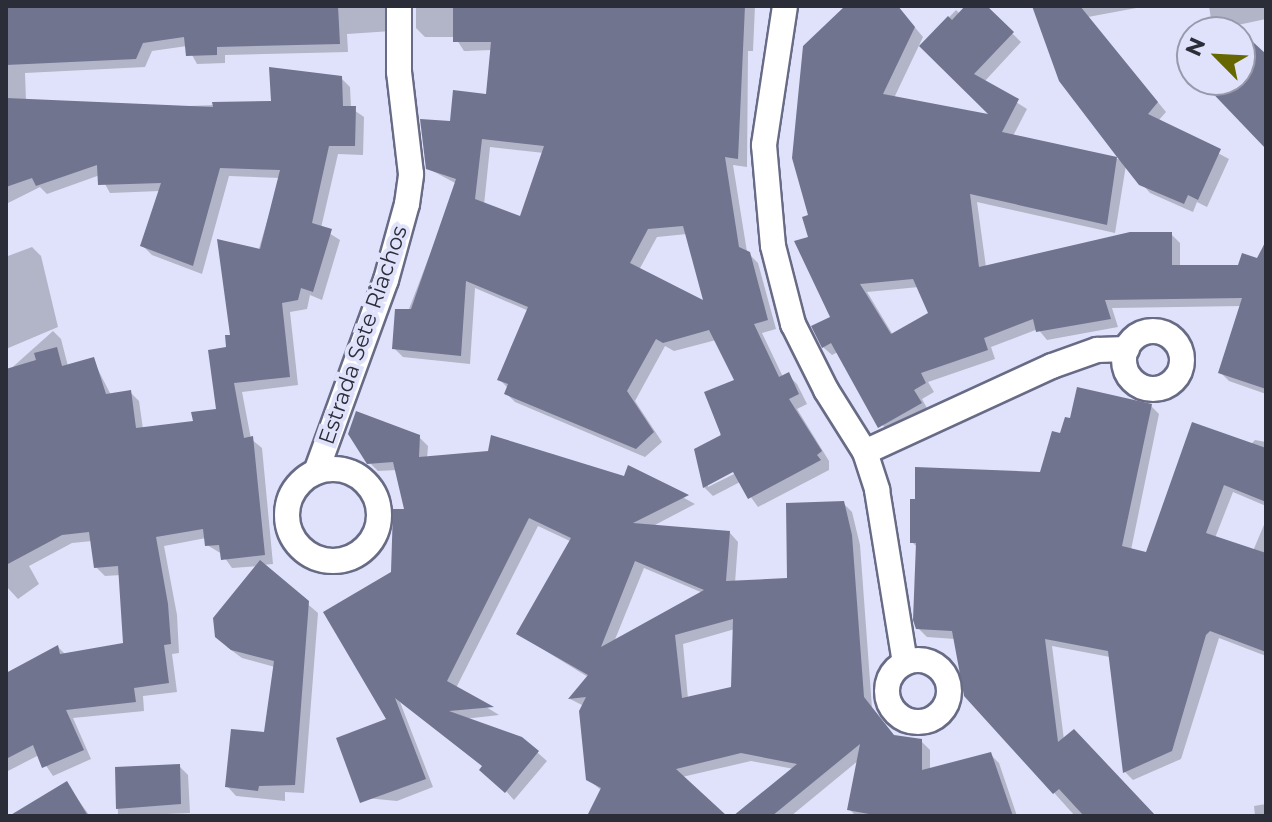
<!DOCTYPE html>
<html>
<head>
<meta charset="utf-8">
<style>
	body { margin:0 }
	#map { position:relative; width:1272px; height:822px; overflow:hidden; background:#dfe2fa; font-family:Montserrat,sans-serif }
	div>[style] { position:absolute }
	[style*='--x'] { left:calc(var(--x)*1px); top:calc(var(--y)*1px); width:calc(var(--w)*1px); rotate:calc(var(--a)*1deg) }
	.shadow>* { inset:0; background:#0003 }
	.building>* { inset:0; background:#71748f }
	.roads { filter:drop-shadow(2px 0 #686b86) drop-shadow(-2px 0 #686b86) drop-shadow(0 2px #686b86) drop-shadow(0 -2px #686b86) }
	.minor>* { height:24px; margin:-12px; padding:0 12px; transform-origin:12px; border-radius:12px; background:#fff }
	.minor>.ring { margin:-12px; padding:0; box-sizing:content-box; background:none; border:24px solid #fff; border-radius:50% }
	span { translate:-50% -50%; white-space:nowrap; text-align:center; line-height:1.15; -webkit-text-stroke:8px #dfe2fa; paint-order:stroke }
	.street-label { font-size:22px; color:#2b2d38 }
	.frame { position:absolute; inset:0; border:8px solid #2b2d38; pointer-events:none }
	.north { position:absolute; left:1176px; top:16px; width:80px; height:80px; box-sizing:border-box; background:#dfe2fa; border:2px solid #979aac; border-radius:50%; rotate:294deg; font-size:22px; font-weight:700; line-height:32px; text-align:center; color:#2b2d38 }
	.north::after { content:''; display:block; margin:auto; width:28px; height:36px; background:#676701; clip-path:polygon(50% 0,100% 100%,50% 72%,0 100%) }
</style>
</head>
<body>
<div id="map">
	<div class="shadow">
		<div style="clip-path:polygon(6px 6px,397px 6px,392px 31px,347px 34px,348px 52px,225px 55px,225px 63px,197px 64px,187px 46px,152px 51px,145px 67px,25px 73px,26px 101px,162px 107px,273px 103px,341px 78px,350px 87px,351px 108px,364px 117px,363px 155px,338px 154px,321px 228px,340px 240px,322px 300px,310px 295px,307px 309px,290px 312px,298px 385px,242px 392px,251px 439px,262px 448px,273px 564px,262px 565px,318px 613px,304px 793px,285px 792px,285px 801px,236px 796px,227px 786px,266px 734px,275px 667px,242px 658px,227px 647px,258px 566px,232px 568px,222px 554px,207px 545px,206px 538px,164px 546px,177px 615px,179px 653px,172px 654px,177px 692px,143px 696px,144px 711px,73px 718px,91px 759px,53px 776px,39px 755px,6px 772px,6px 675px,58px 647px,66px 655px,125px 645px,121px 575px,105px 576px,96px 567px,92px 541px,72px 543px,29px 566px,39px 584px,18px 599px,6px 586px,6px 373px,53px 331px,61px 339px,68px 366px,93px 360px,111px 395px,130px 392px,139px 401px,143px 429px,195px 423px,218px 410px,229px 349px,280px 178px,229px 176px,202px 274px,152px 255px,143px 246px,160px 191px,110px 193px,100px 175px,47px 194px,40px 187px,6px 204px)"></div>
		<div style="clip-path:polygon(evenodd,416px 6px,755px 6px,753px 51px,748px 51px,747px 167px,733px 165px,747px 252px,758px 263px,776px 329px,762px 333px,783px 377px,788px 375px,797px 384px,807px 404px,797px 409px,829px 461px,829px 470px,758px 507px,740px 482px,713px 496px,704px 487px,737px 381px,716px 340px,674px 351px,665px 346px,635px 401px,662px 442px,645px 457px,515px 402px,506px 393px,508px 388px,499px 379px,529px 311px,475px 288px,470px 364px,403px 357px,394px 348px,457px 184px,427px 168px,452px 123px,488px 96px,492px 50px,464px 51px,455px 37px,425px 37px,416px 28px,416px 6px,490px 147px,544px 153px,522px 219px,484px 205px,490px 147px,416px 6px,687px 234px,706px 304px,639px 270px,657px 237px,687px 234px,416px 6px,741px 466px,742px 470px,708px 487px,708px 483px,741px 466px)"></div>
		<div style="clip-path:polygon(evenodd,848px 6px,897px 6px,923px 37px,894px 98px,994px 117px,922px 46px,956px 10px,960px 14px,968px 6px,984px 6px,1021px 42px,984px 82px,1027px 109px,1013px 136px,1122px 160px,1034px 6px,1147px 6px,1088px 17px,1166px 112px,1158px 121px,1229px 159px,1207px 207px,1197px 202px,1193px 212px,1150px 193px,1126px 165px,1115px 233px,977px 202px,986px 267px,1171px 234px,1180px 243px,1180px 267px,1239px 267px,1259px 261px,1266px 237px,1266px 394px,1229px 381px,1220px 372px,1242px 306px,1112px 308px,1118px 327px,1047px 340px,1038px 329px,991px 347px,995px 359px,928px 382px,934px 392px,922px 399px,929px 412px,889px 435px,838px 352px,832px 355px,823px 347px,832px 318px,810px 239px,848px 6px,919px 287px,930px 314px,893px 335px,867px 292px,919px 287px)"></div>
		<div style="clip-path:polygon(1209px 6px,1266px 6px,1266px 19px,1233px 26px,1240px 32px,1213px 32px)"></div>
		<div style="clip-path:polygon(32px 247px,41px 256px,58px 327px,6px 349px,6px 252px,8px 256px)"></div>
		<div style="clip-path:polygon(1151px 406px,1159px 414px,1131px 550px,1147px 555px,1255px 440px,1266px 442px,1266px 506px,1233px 492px,1215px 538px,1253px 551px,1266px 520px,1266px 656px,1219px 638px,1181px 759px,1133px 780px,1125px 772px,1110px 657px,1052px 646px,1064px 740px,1094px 816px,1075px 816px,966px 695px,955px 639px,927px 637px,918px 628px,918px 548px,912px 542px,1042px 474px,1062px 436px)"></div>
		<div style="clip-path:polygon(evenodd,419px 437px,428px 446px,427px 459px,626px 479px,629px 468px,695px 504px,651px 527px,730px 533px,738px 542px,735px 583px,789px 580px,843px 503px,852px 512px,860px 545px,872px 708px,895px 737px,921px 741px,930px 750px,930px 770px,990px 754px,999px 763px,1017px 816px,856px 816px,849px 809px,859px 760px,791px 816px,736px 816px,794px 769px,751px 761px,682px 777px,724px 816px,589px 816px,602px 791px,588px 779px,584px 706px,570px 699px,588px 677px,518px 634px,572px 542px,538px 526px,456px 688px,499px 715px,464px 719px,521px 738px,547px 761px,514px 800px,484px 767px,400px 702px,433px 787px,397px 801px,366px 798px,389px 720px,393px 573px,407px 511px,397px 470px,378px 471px,369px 462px,419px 437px,644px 568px,703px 593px,614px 642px,644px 568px,419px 437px,735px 629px,733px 688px,688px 699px,683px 644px,735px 629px)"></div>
		<div style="clip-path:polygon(179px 766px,188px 775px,190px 813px,118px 816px,117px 769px)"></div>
		<div style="clip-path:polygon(66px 784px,90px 816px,13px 816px)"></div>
		<div style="clip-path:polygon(1266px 804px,1266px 816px,1255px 816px,1254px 806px)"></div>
	</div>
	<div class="building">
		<div style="clip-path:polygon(6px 6px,338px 6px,340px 44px,217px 47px,217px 55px,186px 56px,184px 37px,143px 43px,136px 59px,6px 65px)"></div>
		<div style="clip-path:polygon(evenodd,453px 6px,745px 6px,738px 159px,725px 157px,739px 247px,750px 252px,768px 320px,754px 324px,779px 377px,789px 372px,799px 394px,789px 399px,822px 451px,817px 455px,821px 460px,748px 499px,733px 472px,703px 488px,694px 449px,721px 435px,704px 392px,734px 380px,709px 330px,663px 343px,656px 339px,627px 391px,654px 432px,636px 449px,504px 394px,508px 384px,497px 380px,528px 307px,466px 281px,461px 356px,392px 349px,395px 309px,411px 309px,456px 179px,426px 169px,420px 119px,450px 121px,453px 90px,486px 94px,491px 42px,453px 42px,453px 6px,482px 139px,544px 146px,520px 216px,475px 199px,482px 139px,453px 6px,683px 226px,703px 300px,630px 263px,648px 229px,683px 226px)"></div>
		<div style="clip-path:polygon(evenodd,845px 6px,898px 6px,915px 27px,883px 94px,988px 114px,919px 46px,948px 16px,952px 20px,965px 6px,987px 6px,1014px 32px,974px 74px,1019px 99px,1002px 132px,1117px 157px,1059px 81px,1032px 6px,1080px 6px,1158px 102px,1148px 114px,1221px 149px,1198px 200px,1188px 195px,1184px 204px,1139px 185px,1117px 157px,1107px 225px,970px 194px,979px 267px,1130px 232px,1172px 232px,1172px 265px,1238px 265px,1242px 253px,1257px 258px,1266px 241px,1266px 389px,1218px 373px,1242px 298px,1105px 300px,1111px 319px,1036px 332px,1033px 319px,984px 338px,988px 350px,921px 373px,926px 383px,914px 390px,922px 403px,878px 428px,831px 343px,822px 348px,811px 326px,830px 317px,794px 241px,808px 237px,802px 217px,808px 215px,792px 158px,803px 46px,845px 6px,913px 279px,928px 313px,891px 334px,860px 284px,913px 279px)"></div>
		<div style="clip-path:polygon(1240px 30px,1266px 54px,1266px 149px,1200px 80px,1240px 80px)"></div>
		<div style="clip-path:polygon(269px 67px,342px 76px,343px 106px,356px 106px,355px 146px,329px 146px,312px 223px,332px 229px,313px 292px,301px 288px,298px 300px,282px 303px,290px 377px,234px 383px,244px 438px,253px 436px,265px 555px,221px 560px,219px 545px,205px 546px,203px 529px,156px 537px,168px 604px,171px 644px,164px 645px,169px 683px,134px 688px,136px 702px,66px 710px,84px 750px,42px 768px,33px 745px,6px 759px,6px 673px,58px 645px,60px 654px,123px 643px,118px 566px,94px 568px,89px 532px,62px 535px,6px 565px,6px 369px,36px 360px,34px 353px,57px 347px,62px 366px,94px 357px,106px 394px,131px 390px,136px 428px,193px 421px,191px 412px,216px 409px,208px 350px,226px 347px,225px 335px,230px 335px,217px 239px,260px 249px,280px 170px,220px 168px,193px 266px,140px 246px,161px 183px,98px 185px,97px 165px,36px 186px,32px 178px,6px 187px,6px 98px,213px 107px,212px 102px,271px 101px)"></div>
		<div style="clip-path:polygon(1077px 387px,1152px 404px,1122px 546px,1146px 552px,1192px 422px,1266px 448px,1266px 502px,1224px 485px,1206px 533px,1266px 553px,1266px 652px,1210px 631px,1206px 635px,1172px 751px,1123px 773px,1108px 651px,1045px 639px,1058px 742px,1074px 729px,1156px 816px,1084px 816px,1059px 789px,1053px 794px,964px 696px,952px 631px,916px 629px,913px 620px,916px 543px,910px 543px,910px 499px,915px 499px,915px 467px,1040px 472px,1052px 431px,1060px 433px,1065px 417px,1070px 418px)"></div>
		<div style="clip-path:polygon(evenodd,356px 411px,420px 435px,419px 457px,488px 451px,491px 435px,624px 476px,628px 465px,689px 495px,633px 523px,730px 531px,726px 581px,787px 578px,786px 503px,844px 501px,852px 535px,864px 697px,894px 735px,922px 739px,922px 770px,991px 752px,1013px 816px,880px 816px,847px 810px,860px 744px,772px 816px,733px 816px,797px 764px,741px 753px,676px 769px,727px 816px,587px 816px,601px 788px,586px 780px,579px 711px,586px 697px,568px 699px,588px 675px,516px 634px,571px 538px,529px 518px,447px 681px,494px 707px,449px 711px,522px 737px,539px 751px,505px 793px,479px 770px,482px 766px,395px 698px,426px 779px,360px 803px,336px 738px,386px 719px,323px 612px,391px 572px,393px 509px,404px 509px,393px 462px,367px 464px,348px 434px,356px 411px,635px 561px,704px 590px,601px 647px,635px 561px,356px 411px,733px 619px,731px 687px,682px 698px,675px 635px,733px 619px)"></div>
		<div style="clip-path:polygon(260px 560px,309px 601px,295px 785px,259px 786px,258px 791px,225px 787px,231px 729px,264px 732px,274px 661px,231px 650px,215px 637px,213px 618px)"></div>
		<div style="clip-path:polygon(180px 764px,181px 804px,116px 809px,115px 767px)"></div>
		<div style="clip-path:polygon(67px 781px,88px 816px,9px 816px)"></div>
	</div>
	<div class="roads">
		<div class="minor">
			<div style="--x:785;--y:6;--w:141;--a:98.6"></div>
			<div style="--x:764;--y:145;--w:101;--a:84.9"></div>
			<div style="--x:773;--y:246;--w:81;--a:75.6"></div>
			<div style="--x:793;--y:324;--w:74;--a:63.4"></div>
			<div style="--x:826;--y:390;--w:73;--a:57.8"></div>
			<div style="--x:865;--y:452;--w:40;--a:72"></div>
			<div style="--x:877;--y:490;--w:174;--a:80.8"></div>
			<div class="ring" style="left:1124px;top:331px;width:34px;height:34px"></div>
			<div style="--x:865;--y:452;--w:206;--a:-24.7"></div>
			<div style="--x:1052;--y:366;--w:48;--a:-19.6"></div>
			<div style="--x:1097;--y:350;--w:30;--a:-2"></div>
			<div class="ring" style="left:287px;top:469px;width:68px;height:68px"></div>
			<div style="--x:316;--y:472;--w:204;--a:-70"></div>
			<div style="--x:386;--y:280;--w:79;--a:-74.6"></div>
			<div style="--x:407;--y:204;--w:30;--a:-82"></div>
			<div style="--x:411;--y:174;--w:103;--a:-96.7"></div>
			<div style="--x:399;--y:72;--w:66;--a:-90"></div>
			<div class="ring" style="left:887px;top:660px;width:38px;height:38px"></div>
		</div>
	</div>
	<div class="street-label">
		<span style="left:363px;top:335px;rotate:-71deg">Estrada Sete Riachos</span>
	</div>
	<div class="frame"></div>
	<div class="north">N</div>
</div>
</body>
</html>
